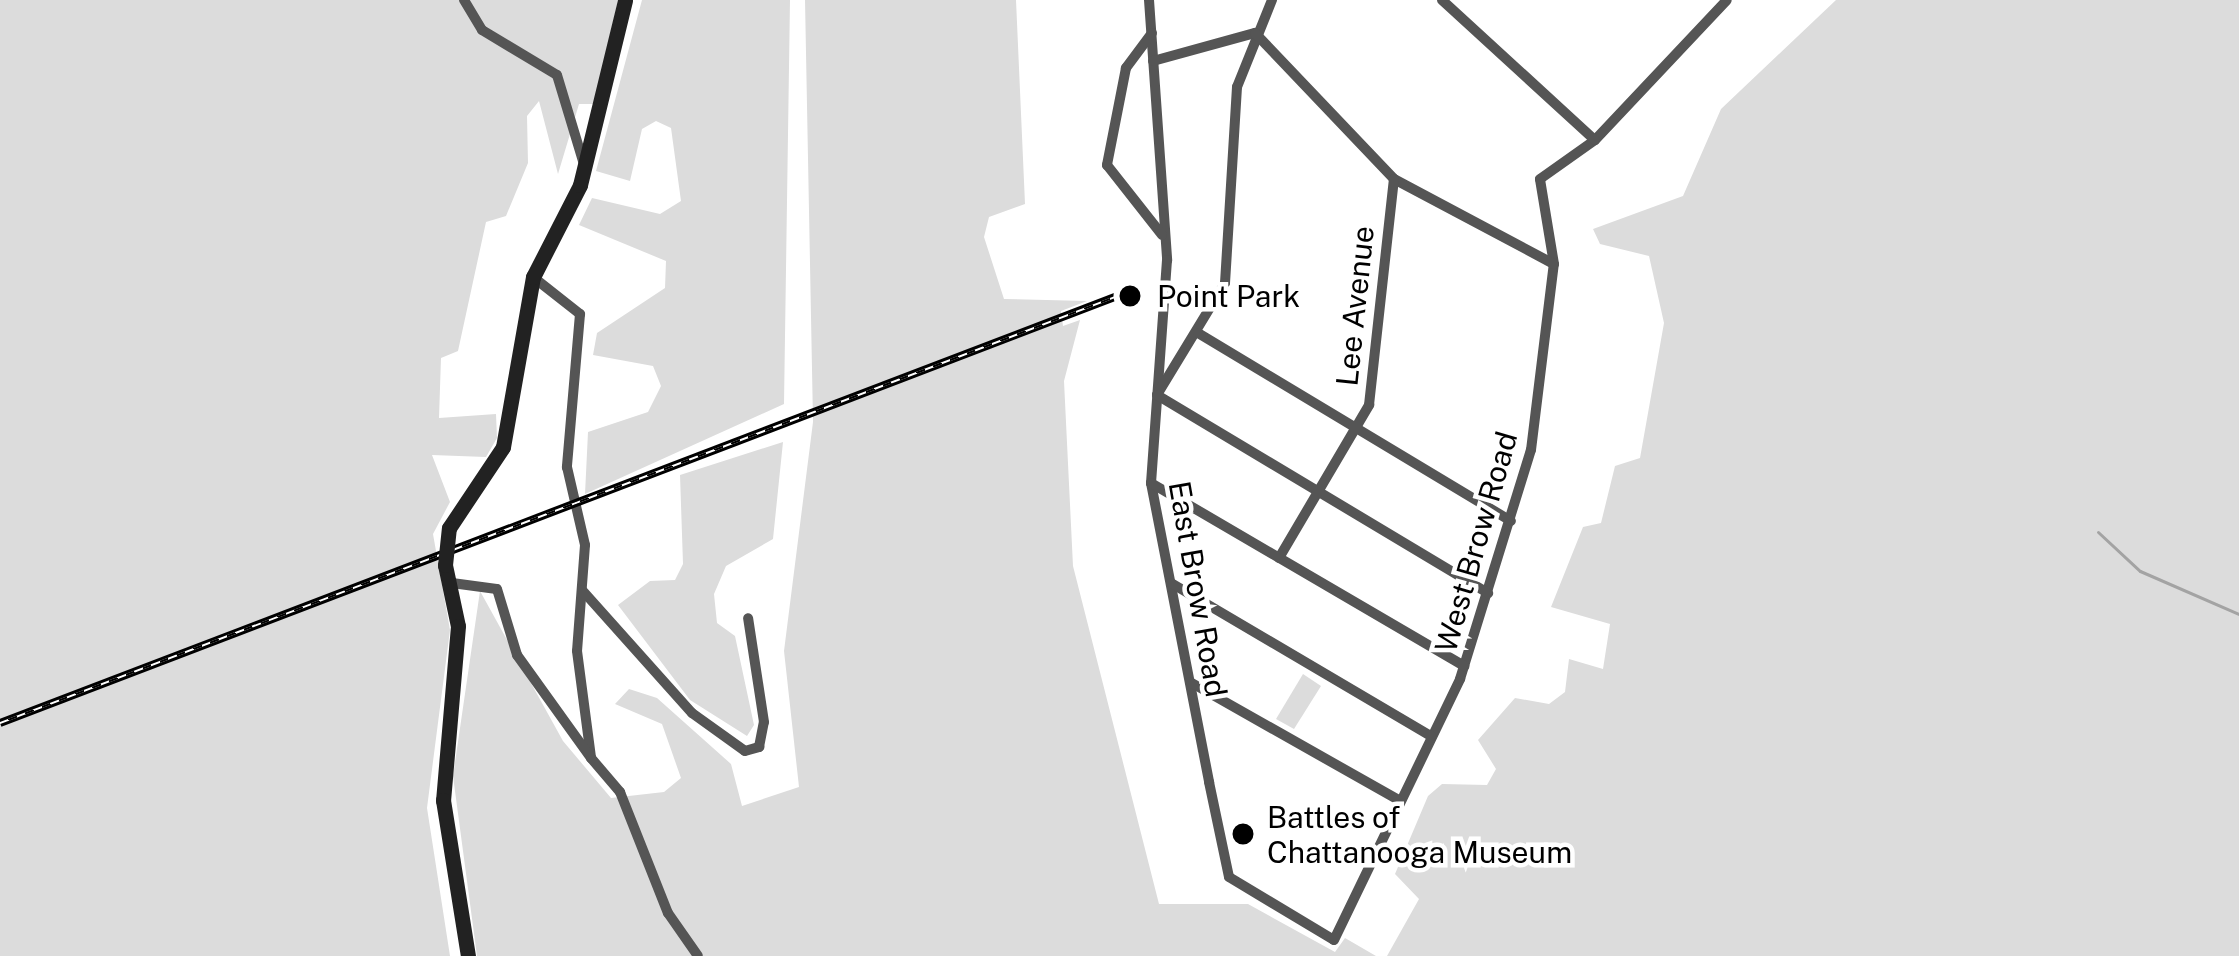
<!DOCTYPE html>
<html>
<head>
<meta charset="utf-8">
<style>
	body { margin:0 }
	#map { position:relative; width:2239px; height:956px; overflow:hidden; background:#fff; font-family:"Public Sans",sans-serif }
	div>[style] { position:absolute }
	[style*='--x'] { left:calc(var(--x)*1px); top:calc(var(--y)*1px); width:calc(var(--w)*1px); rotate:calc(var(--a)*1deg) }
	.green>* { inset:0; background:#dcdcdc }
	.stream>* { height:3px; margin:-1.5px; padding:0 1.5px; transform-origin:1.5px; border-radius:1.5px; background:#a3a3a3 }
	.street>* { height:10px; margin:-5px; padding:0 5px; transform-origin:5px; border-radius:5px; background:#555 }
	.secondary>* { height:15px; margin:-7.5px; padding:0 7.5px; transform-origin:7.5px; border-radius:7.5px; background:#222 }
	.rail>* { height:8px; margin-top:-4px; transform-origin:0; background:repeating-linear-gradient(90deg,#fff 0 9px,#000 0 18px); box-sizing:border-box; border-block:3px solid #000 }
	.secondary-bridge>* { height:15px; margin:-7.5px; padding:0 7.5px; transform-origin:7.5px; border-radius:7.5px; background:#222 }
	.dots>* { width:33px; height:33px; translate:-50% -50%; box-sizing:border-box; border:6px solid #fff; border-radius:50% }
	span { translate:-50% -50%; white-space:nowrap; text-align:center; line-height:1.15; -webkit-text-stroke:9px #fff; paint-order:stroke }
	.poi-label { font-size:30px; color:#000 }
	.left { translate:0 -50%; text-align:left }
	.street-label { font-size:30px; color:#000 }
</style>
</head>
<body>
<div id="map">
	<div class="green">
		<div style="clip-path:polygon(0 0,618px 0,594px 104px,579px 104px,558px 174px,539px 101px,527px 116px,528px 163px,506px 216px,486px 222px,458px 351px,441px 358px,439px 418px,496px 414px,497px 438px,486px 457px,432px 455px,450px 502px,433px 534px,450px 630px,427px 808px,450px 956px,0 956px)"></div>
		<div style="clip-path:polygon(642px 0,790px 0,784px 404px,585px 494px,588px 432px,648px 412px,661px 386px,653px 366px,593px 355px,597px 333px,665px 288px,666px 261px,579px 225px,592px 198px,660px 214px,681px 201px,671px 128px,656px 121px,642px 129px,630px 181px,596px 171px)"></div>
		<div style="clip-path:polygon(805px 0,1016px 0,1025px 204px,989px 217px,984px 237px,1004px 299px,1087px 301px,1061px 311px,1063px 326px,1080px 320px,1064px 381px,1073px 566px,1159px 904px,1248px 904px,1335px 952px,1345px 938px,1376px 956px,477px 956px,453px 776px,480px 591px,563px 741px,611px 798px,664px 792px,681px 778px,662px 724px,615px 704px,629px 689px,657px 698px,731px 764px,742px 806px,799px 787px,784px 651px,813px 422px)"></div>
		<div style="clip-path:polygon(1836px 0,2239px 0,2239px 956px,1387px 956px,1419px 899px,1395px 874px,1428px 796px,1442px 784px,1487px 785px,1496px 769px,1478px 740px,1515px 698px,1549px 704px,1565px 692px,1569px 659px,1603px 669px,1610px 624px,1551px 607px,1583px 527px,1601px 523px,1615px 466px,1640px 458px,1664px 323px,1649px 256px,1600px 244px,1593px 229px,1683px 196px,1721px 109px)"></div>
		<div style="clip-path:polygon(783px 442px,773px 539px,726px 566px,714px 594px,717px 623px,735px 636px,754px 725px,747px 736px,690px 700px,618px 605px,650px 581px,675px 580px,683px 564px,680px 475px)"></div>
		<div style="clip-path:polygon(1303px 674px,1321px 686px,1294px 729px,1276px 719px)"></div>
	</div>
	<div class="stream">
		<div style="--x:2098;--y:532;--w:57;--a:42.9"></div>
		<div style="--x:2140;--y:571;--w:108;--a:23.5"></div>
	</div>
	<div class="street">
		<div style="--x:464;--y:0;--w:35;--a:59"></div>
		<div style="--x:482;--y:30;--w:87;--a:31"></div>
		<div style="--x:557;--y:75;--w:97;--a:73.2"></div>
		<div style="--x:1149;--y:0;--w:261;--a:86"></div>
		<div style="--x:1167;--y:260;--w:224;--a:94.1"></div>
		<div style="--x:1151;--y:483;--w:305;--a:79"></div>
		<div style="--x:1209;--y:782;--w:97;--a:78.1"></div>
		<div style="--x:1229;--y:877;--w:122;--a:31"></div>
		<div style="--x:1334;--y:940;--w:290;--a:-64.2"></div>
		<div style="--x:1460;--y:679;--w:240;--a:-72.8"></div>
		<div style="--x:1531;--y:450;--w:187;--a:-83"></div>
		<div style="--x:1554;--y:264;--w:86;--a:-99.4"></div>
		<div style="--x:1540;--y:179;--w:67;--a:-35.3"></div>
		<div style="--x:1595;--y:140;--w:192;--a:-46.7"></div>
		<div style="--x:1272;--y:0;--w:94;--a:111.9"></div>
		<div style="--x:1237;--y:87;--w:196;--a:93.5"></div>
		<div style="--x:1225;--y:283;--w:131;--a:121.3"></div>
		<div style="--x:1157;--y:395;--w:386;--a:30.9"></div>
		<div style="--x:1442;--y:0;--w:207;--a:42.5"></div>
		<div style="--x:1152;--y:33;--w:44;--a:126.6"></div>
		<div style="--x:1126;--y:68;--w:99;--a:101.1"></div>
		<div style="--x:1107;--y:165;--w:89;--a:51.8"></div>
		<div style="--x:1153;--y:61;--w:106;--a:-15.4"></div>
		<div style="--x:1255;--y:33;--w:202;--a:46.4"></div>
		<div style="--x:1394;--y:179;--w:181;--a:28"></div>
		<div style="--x:533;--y:277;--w:60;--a:38.2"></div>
		<div style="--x:580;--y:314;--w:154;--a:94.9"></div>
		<div style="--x:567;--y:467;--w:80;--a:77"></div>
		<div style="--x:585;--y:545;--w:106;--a:94.3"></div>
		<div style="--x:577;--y:651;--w:108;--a:82.5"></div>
		<div style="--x:591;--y:758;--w:45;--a:49.5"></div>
		<div style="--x:620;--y:792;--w:130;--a:68.4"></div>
		<div style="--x:668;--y:913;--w:52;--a:55.1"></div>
		<div style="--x:1198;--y:333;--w:365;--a:31"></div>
		<div style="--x:1151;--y:483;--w:363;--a:30.3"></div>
		<div style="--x:1279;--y:558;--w:178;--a:-59.5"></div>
		<div style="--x:1369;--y:405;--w:227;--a:-83.7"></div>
		<div style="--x:452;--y:583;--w:45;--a:7.6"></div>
		<div style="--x:497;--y:589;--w:69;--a:73.1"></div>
		<div style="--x:517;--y:655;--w:127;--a:54.3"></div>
		<div style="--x:1171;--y:583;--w:302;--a:30.5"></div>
		<div style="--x:582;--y:590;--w:165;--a:48.2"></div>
		<div style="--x:692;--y:713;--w:65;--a:35.6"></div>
		<div style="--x:745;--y:751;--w:15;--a:-16"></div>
		<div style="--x:759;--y:747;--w:25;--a:-79"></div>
		<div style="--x:764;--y:722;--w:105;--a:-98.7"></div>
		<div style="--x:1190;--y:682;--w:238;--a:29.5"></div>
	</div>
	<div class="secondary">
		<div style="--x:449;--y:528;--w:97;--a:-56.3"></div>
		<div style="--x:503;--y:447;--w:173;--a:-80"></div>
		<div style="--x:533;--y:277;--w:103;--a:-62.9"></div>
		<div style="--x:580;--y:185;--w:190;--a:-76.3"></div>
		<div style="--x:445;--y:565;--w:62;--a:78"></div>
		<div style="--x:458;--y:626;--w:175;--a:94.9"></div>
		<div style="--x:443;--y:800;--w:158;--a:80.9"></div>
	</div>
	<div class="rail">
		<div style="--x:0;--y:723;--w:1194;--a:-20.91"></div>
	</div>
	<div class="secondary-bridge">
		<div style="--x:445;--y:565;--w:37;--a:-84"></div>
	</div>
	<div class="dots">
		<div style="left:1130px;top:296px;background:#000"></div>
		<div style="left:1243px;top:834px;background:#000"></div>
	</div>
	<div class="poi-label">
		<span class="left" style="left:1157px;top:296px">Point Park</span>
		<span class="left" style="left:1267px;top:834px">Battles of<br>Chattanooga Museum</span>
	</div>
	<div class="street-label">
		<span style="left:1355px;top:306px;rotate:-84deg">Lee Avenue</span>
		<span style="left:1476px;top:542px;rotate:-74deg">West Brow Road</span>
		<span style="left:1198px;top:589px;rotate:80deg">East Brow Road</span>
	</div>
</div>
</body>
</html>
